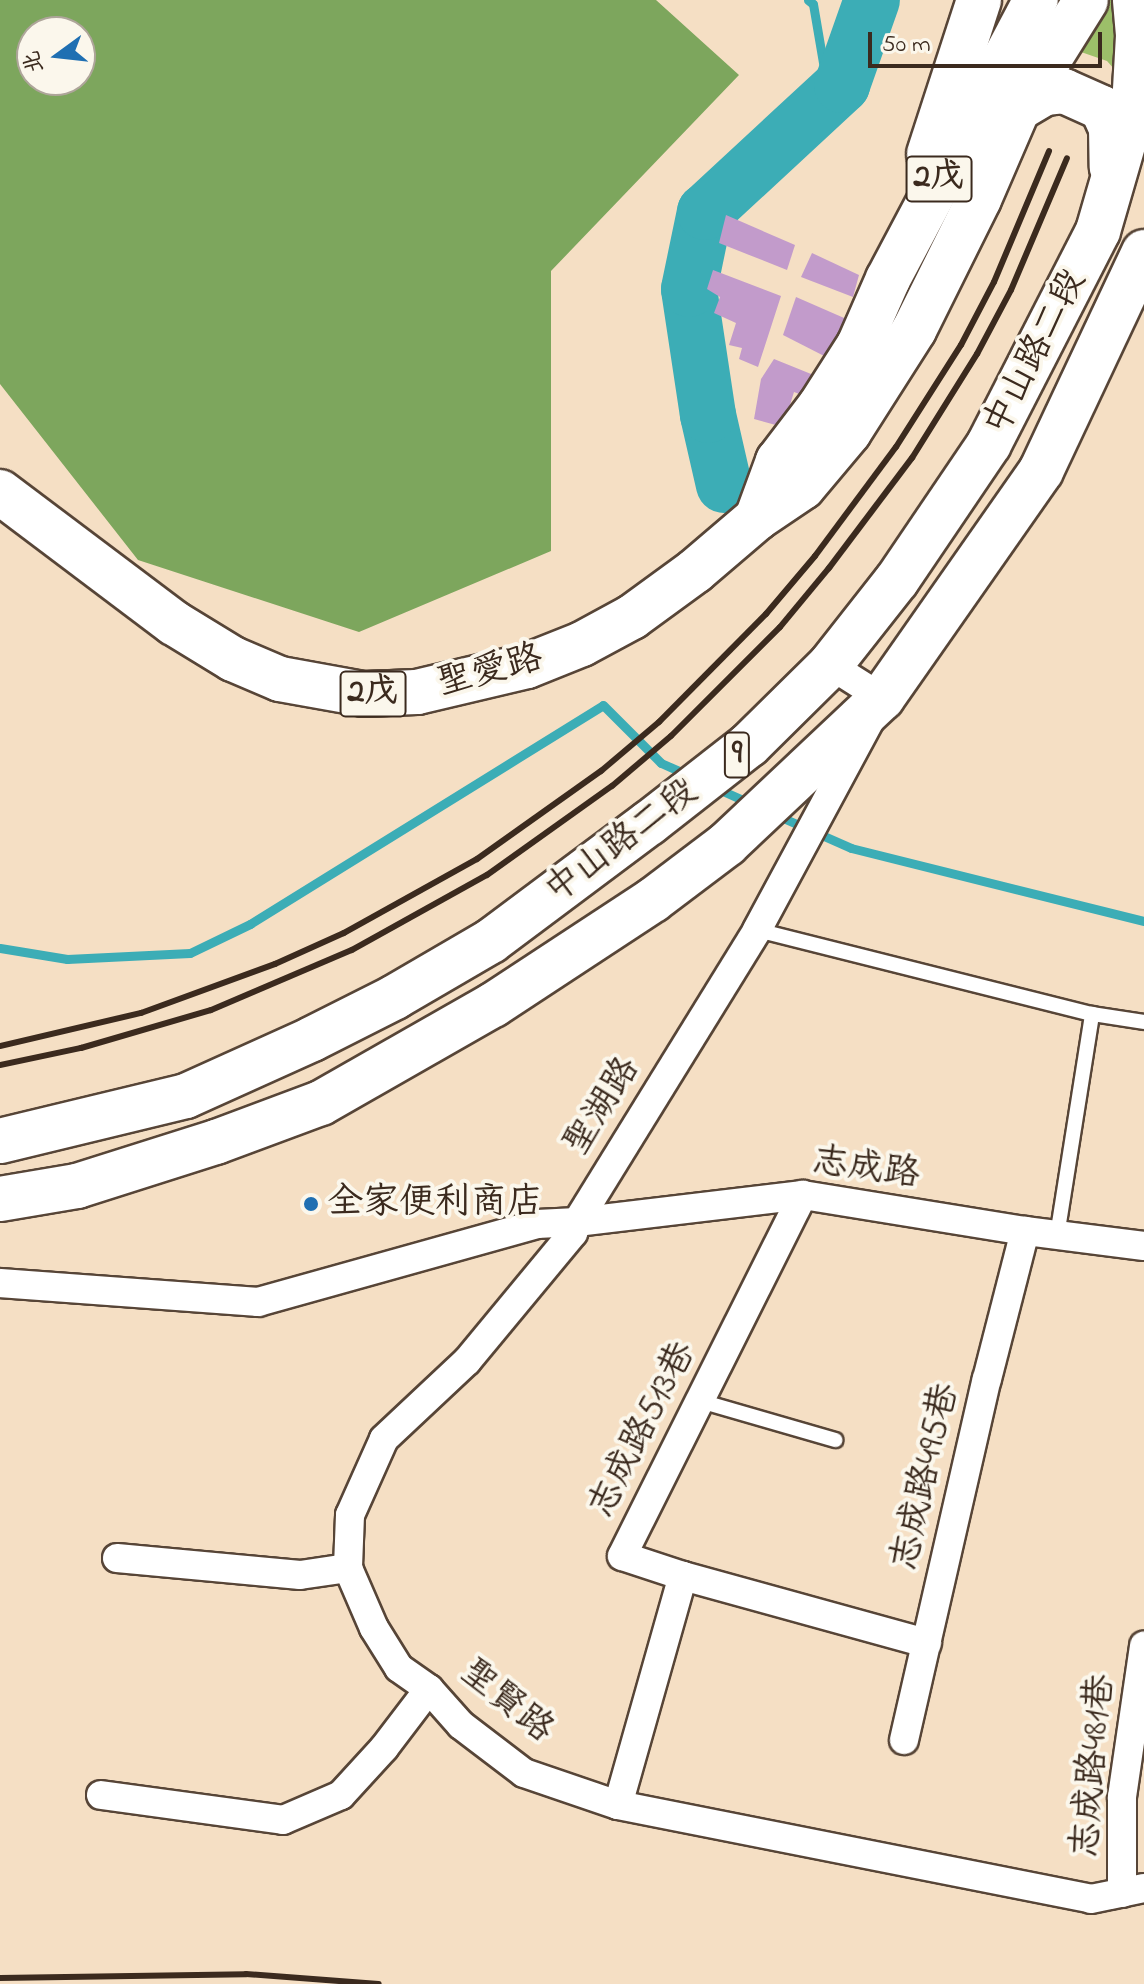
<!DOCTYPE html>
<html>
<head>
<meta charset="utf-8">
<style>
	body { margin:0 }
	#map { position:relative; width:1144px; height:1984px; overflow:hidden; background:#f5dfc4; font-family:"Indie Flower","LXGW WenKai TC",sans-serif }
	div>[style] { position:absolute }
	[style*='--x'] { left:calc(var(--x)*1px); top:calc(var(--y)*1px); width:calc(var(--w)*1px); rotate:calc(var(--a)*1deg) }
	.green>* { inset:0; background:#9cbf69 }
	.forest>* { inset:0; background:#7da65d }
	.stream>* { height:9px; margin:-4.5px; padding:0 4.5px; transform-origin:4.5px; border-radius:4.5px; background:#3cadb6 }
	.river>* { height:56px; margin:-28px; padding:0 28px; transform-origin:28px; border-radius:28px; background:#3cadb6 }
	.building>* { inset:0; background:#c29bcb }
	.roads { filter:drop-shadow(2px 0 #574537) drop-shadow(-2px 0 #574537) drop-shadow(0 2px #574537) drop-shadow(0 -2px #574537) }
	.lane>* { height:14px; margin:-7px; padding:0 7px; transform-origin:7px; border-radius:7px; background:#fff }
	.street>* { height:28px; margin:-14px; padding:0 14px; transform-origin:14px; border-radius:14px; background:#fff }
	.primary>* { height:44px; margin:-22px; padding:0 22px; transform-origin:22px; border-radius:22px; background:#fff }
	.rail>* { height:6px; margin:-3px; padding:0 3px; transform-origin:3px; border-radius:3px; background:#3b2a1e }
	.dots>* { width:22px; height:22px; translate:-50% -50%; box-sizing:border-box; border:4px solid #fbf7ec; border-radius:50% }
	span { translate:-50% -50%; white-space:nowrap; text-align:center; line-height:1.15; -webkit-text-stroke:8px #fbf7ec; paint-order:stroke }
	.shield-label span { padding:2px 6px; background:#fbf7ec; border:2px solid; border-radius:6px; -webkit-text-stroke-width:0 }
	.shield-label { font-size:34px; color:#3b2a1e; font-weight:700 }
	.street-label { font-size:36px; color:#3b2a1e }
	.poi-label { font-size:36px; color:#3b2a1e }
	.left { translate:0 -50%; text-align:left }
	.north { position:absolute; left:16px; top:16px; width:80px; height:80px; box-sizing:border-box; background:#fbf7ec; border:2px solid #aea59a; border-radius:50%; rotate:255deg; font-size:22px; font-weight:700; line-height:32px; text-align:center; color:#3b2a1e }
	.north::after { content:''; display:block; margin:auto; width:28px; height:36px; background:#1f6fb2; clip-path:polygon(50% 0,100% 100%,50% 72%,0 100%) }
	.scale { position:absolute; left:868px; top:32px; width:234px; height:36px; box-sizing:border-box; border:4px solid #3b2a1e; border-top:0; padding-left:10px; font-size:24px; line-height:28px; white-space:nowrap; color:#3b2a1e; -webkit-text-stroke:6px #fbf7ec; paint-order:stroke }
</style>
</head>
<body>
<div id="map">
	<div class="green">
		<div style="clip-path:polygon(1109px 0,1125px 0,1123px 79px,1107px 61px,1081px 52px)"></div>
	</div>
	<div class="forest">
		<div style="clip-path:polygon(evenodd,0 0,656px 0,739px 75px,551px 271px,551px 551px,359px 632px,138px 560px,0 384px,0 0,32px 32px,80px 32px,80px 80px,32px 80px,32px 32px)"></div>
	</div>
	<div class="stream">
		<div style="--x:808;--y:0;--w:6;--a:39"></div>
		<div style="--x:813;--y:4;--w:71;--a:80.3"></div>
		<div style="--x:825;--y:74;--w:33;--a:93"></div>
		<div style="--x:716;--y:788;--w:42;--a:24.1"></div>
		<div style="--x:774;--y:814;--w:84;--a:23.8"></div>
		<div style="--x:851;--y:848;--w:302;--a:14"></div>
		<div style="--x:0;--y:948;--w:68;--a:9.3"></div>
		<div style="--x:67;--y:959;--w:123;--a:-2.8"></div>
		<div style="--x:190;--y:953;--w:67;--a:-25.8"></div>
		<div style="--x:250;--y:924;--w:415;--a:-31.8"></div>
		<div style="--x:603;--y:705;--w:82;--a:45"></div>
		<div style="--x:661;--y:763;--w:30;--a:24"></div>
	</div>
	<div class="river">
		<div style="--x:724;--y:485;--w:72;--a:-102.9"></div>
		<div style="--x:708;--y:415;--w:127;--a:-98.6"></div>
		<div style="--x:689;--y:289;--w:79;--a:-78.3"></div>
		<div style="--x:705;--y:212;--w:187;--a:-42.8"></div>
		<div style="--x:842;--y:85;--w:90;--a:-70.6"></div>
	</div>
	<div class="building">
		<div style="clip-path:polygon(726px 215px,795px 245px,787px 270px,719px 243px)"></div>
		<div style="clip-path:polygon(812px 253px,859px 275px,853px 297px,801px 277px)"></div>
		<div style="clip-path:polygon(713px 270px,781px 296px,758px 367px,739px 359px,742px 348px,729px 345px,736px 323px,714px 313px,720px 297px,707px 289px)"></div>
		<div style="clip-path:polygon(796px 297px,851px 321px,830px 359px,783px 335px)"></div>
		<div style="clip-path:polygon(774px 359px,816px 376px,807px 397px,794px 392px,783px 427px,754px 419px,761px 379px)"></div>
	</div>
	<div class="roads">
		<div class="lane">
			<div style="--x:757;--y:930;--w:345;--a:14.1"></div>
			<div style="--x:1057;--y:1236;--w:225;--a:-81"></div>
			<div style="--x:1092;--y:1014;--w:53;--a:8.7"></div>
			<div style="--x:700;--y:1401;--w:141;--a:16.1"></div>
		</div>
		<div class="street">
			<div style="--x:1144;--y:1246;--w:120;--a:-172.8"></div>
			<div style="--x:1025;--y:1231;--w:225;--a:-170.8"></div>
			<div style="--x:803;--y:1195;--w:228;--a:173.2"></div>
			<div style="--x:577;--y:1222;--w:12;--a:110"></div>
			<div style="--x:573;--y:1233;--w:166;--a:129.6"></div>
			<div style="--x:467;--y:1361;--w:114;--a:136.8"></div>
			<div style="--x:384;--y:1439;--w:83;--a:114.1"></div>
			<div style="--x:350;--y:1515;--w:53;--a:92.2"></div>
			<div style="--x:348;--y:1568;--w:65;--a:66.6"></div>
			<div style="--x:374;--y:1628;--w:47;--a:58"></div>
			<div style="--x:399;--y:1668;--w:37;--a:35"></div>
			<div style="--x:429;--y:1689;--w:48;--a:48.4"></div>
			<div style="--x:461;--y:1725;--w:79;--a:37.3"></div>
			<div style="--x:524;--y:1773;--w:99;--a:18.8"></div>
			<div style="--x:618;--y:1805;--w:482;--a:11.2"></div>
			<div style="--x:1091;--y:1899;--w:54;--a:-11.7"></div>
			<div style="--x:0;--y:1283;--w:259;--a:4.2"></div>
			<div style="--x:258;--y:1302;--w:290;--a:-15.6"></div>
			<div style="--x:537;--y:1224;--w:40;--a:-2.9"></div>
			<div style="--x:577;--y:1222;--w:343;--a:-58.3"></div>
			<div style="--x:757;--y:930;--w:264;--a:-61.7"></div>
			<div style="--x:882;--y:698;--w:62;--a:-147.6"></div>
			<div style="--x:117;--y:1558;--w:184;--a:5.3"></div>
			<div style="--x:300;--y:1575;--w:49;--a:-8.3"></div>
			<div style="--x:683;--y:1576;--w:253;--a:15.4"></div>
			<div style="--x:904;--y:1740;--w:370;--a:-77.1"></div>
			<div style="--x:987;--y:1379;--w:153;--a:-75.6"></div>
			<div style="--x:101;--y:1795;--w:184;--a:7.8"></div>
			<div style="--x:283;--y:1820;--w:63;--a:-23.3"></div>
			<div style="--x:341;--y:1795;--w:64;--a:-47.5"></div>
			<div style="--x:384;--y:1748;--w:74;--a:-52.7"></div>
			<div style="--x:618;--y:1805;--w:238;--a:-74.2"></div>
			<div style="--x:683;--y:1576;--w:64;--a:-161.8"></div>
			<div style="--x:622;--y:1556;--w:404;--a:-63.4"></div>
			<div style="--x:1122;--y:1893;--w:96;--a:-90"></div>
			<div style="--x:1122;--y:1797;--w:153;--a:-81.7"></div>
		</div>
		<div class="primary">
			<div style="--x:1018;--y:109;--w:31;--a:-31"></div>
			<div style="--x:1045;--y:93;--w:19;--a:-6"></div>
			<div style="--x:1064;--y:91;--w:42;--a:24.1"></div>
			<div style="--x:1102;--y:108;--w:22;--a:66"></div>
			<div style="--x:1111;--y:128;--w:39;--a:89"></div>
			<div style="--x:929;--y:154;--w:162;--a:-72"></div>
			<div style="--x:0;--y:492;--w:218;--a:37"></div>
			<div style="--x:174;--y:623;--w:69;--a:31.4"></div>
			<div style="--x:233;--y:659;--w:51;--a:23.1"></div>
			<div style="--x:280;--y:679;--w:84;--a:10.2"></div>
			<div style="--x:363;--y:694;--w:54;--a:-2.1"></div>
			<div style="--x:417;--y:692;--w:113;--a:-13.3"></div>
			<div style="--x:527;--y:666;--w:59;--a:-21.8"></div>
			<div style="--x:582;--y:644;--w:57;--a:-28.4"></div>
			<div style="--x:632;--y:617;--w:78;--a:-36.1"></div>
			<div style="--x:695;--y:571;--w:82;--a:-40.5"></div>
			<div style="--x:757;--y:518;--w:55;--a:-34"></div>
			<div style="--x:803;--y:487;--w:72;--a:-50.1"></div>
			<div style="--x:849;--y:432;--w:121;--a:-57.5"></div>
			<div style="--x:914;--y:330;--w:146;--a:-63.6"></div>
			<div style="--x:979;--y:199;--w:98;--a:-66.6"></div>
			<div style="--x:1018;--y:109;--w:128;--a:-58"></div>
			<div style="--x:757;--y:518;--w:61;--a:-69.8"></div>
			<div style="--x:778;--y:461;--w:69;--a:-52.6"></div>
			<div style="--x:820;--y:406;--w:72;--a:-57.4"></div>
			<div style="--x:859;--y:345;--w:72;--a:-66.3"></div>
			<div style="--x:888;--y:279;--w:316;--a:-62.1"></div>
			<div style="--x:0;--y:1141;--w:191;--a:-13.6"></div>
			<div style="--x:186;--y:1096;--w:138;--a:-24.3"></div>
			<div style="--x:312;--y:1039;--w:93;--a:-26.8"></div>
			<div style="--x:395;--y:997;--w:111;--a:-30.3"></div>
			<div style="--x:491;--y:941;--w:197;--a:-36.8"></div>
			<div style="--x:649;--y:823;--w:127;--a:-38"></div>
			<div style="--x:749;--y:745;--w:114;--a:-44.6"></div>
			<div style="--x:830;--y:665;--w:108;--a:-51.8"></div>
			<div style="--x:897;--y:580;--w:164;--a:-55.9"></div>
			<div style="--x:989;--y:444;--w:239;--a:-62.9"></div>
			<div style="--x:1098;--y:231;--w:129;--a:-73.8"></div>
			<div style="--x:1134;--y:107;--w:72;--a:-86.8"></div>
			<div style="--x:1138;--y:35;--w:35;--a:-95"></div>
			<div style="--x:0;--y:1199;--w:78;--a:-9.6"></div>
			<div style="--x:77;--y:1186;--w:146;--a:-17.6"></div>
			<div style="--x:216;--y:1142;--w:112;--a:-20.4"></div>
			<div style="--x:321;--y:1103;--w:198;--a:-29.7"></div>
			<div style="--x:493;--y:1005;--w:191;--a:-33.3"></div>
			<div style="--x:653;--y:900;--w:93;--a:-37.1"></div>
			<div style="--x:727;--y:844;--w:213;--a:-43.3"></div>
			<div style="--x:882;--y:698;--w:277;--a:-55"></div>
			<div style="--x:1041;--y:471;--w:242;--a:-64.8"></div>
		</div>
	</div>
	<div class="rail">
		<div style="--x:0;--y:1046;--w:145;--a:-13.2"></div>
		<div style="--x:141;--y:1013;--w:143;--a:-20.1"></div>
		<div style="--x:275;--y:964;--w:76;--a:-24.2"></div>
		<div style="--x:344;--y:933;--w:152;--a:-29.1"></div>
		<div style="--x:477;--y:859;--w:152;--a:-35.4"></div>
		<div style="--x:601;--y:771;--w:76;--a:-40.2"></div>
		<div style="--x:659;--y:722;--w:152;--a:-45.3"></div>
		<div style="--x:766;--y:614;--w:76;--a:-49.8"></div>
		<div style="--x:815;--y:556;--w:136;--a:-53.4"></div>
		<div style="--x:896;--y:447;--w:121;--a:-57.5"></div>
		<div style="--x:961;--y:345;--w:71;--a:-62.4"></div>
		<div style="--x:994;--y:282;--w:142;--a:-67.2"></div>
		<div style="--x:0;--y:1065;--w:83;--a:-11.9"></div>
		<div style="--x:81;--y:1048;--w:135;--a:-16.3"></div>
		<div style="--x:211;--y:1010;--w:153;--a:-23.1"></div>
		<div style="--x:352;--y:950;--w:154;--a:-29.1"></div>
		<div style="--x:487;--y:875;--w:153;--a:-35.5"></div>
		<div style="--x:612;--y:786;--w:77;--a:-40.3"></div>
		<div style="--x:671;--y:736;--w:154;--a:-45"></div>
		<div style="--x:780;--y:627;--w:77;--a:-50.3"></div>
		<div style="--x:829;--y:568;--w:138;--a:-53"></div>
		<div style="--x:912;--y:458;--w:123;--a:-58"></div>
		<div style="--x:977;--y:354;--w:72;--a:-62"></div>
		<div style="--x:1011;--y:290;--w:143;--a:-67"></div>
		<div style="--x:0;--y:1978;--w:246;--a:-0.9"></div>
		<div style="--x:246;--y:1974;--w:133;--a:4.3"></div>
	</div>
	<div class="dots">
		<div style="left:311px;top:1204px;background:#1f6fb2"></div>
	</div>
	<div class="shield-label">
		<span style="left:939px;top:179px">2戊</span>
		<span style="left:373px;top:694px">2戊</span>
		<span style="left:737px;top:755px">9</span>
	</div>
	<div class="street-label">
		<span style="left:1036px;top:353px;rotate:-63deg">中山路二段</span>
		<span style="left:490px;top:672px;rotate:-15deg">聖愛路</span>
		<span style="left:622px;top:842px;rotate:-37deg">中山路二段</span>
		<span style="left:603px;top:1107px;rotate:-58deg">聖湖路</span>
		<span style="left:866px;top:1169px;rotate:8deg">志成路</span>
		<span style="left:643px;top:1430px;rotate:-63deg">志成路513巷</span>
		<span style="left:926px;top:1477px;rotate:-77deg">志成路495巷</span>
		<span style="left:506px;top:1702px;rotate:39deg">聖賢路</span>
		<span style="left:1094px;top:1766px;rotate:-85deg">志成路481巷</span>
	</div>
	<div class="poi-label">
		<span class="left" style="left:327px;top:1204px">全家便利商店</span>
	</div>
	<div class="north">北</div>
	<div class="scale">50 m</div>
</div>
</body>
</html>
